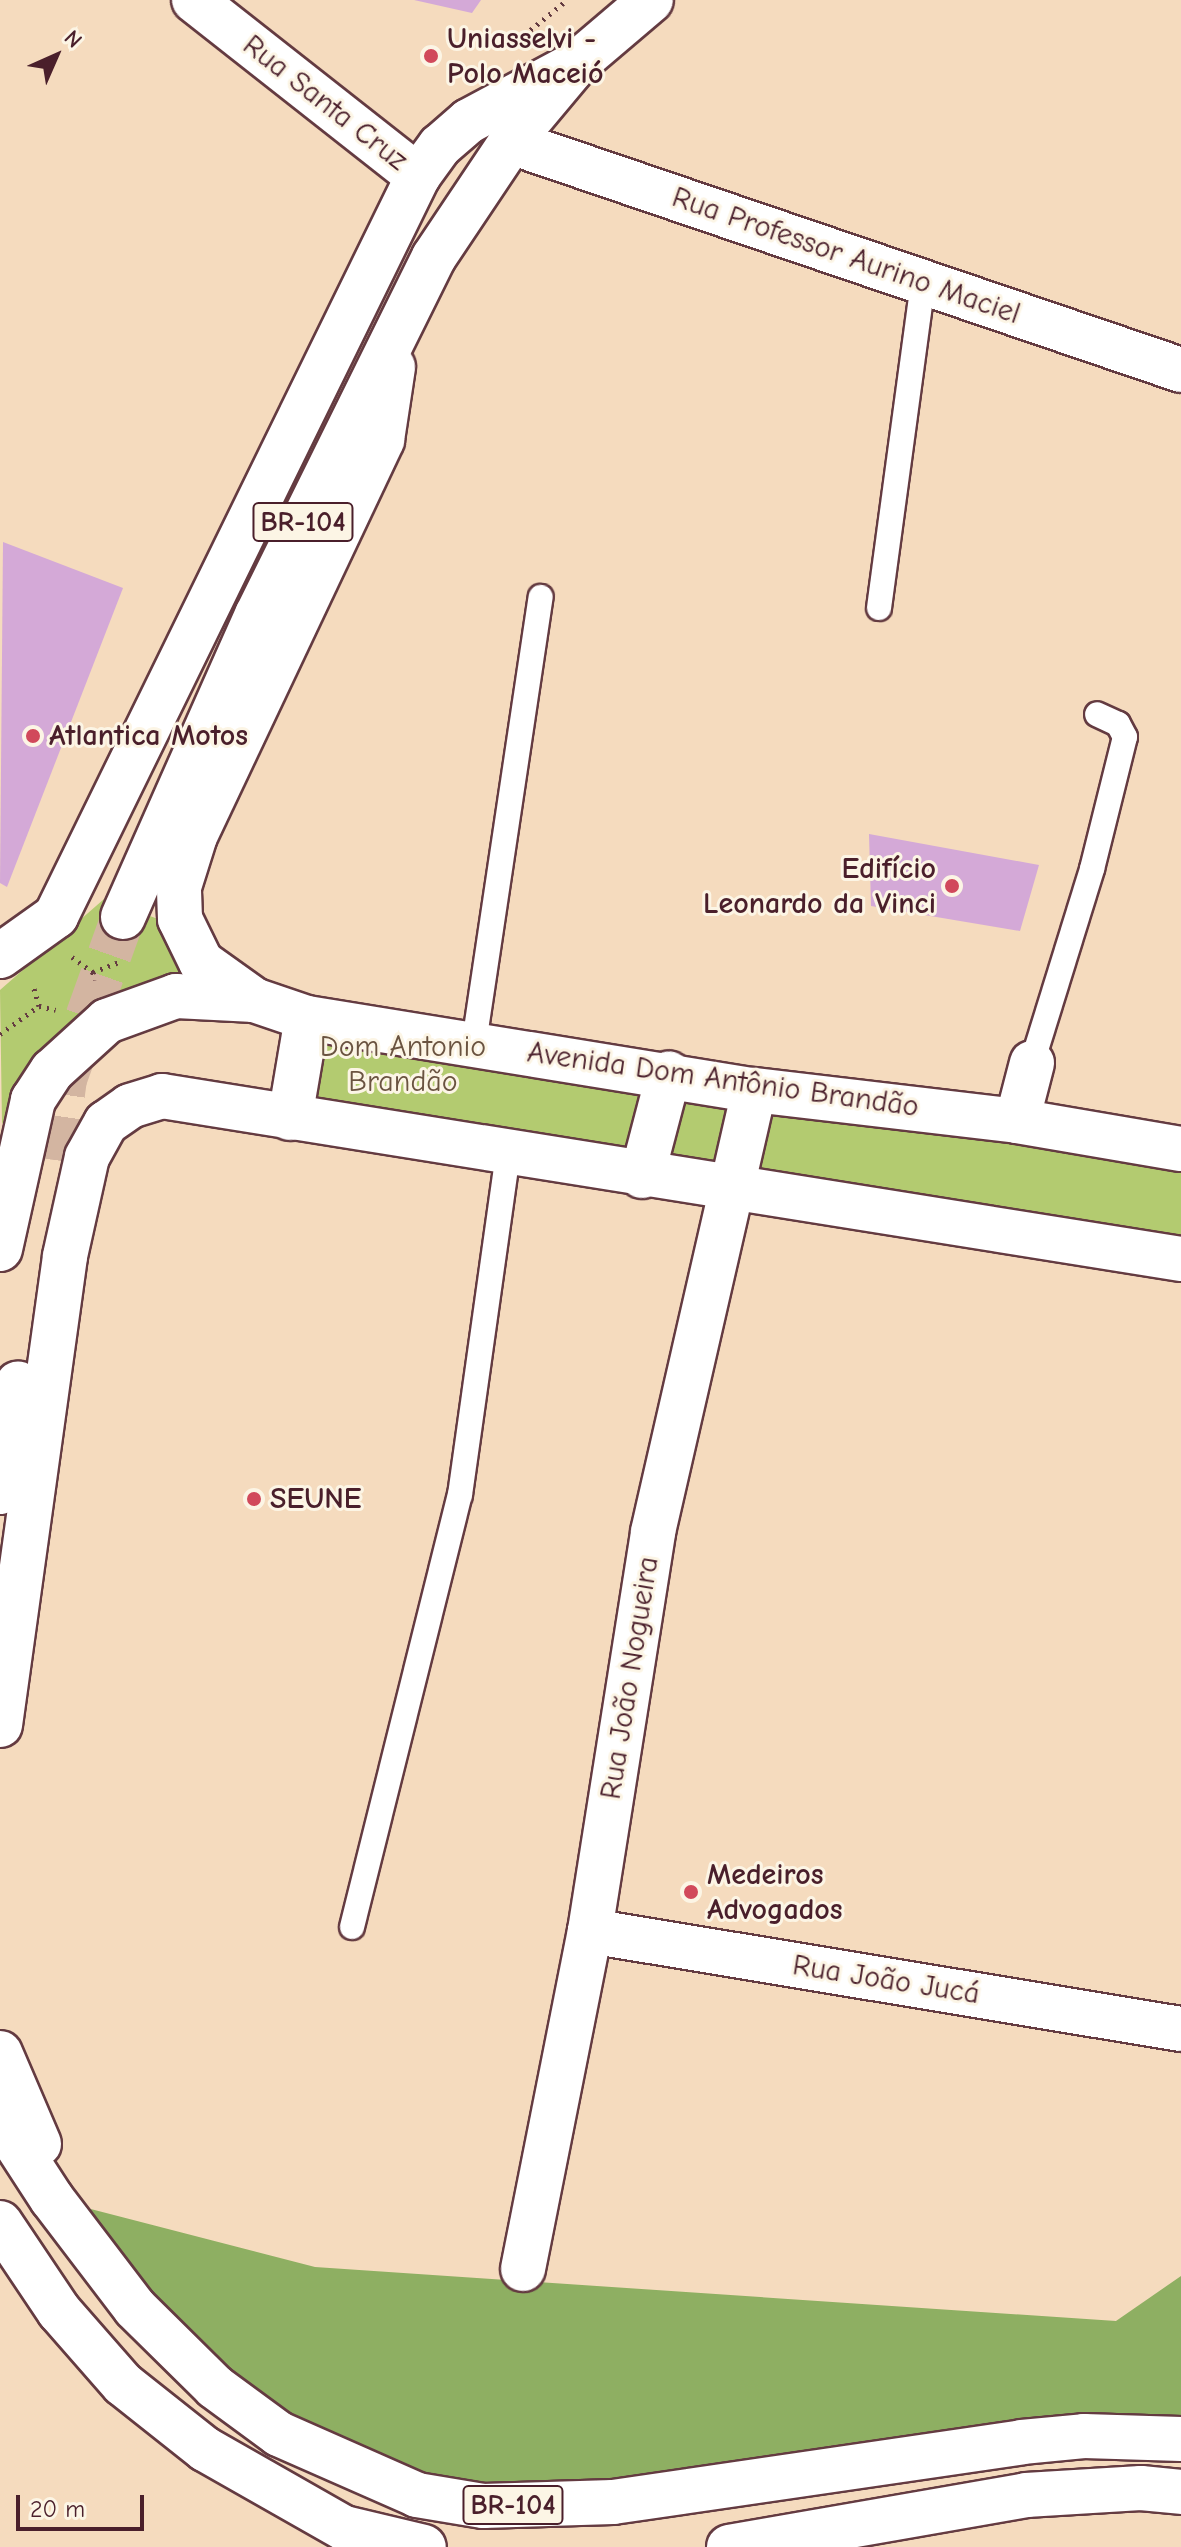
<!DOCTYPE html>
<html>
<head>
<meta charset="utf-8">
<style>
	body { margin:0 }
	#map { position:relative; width:1181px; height:2547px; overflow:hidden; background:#f5dbbe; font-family:"Comic Neue",sans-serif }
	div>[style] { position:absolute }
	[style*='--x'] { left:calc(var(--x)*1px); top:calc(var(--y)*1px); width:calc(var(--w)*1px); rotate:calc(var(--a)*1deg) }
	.green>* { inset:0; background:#b3cb70 }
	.forest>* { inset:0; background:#8eaf62 }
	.building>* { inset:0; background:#d4a9d7 }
	.highway-tunnel>* { height:44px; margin-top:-22px; transform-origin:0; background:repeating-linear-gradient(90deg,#d3b5a1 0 44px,transparent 0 66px) }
	.path>* { height:5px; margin-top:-2.5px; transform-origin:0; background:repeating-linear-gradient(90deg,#643b41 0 2px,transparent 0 8px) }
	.roads { filter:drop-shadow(2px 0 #643b41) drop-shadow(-2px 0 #643b41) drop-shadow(0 2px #643b41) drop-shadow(0 -2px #643b41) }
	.lane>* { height:24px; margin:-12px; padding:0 12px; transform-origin:12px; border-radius:12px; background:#fff }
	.street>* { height:44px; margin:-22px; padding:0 22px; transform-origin:22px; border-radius:22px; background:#fff }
	.secondary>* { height:44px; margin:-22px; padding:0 22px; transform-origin:22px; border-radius:22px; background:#fff }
	.highway>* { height:44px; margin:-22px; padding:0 22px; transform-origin:22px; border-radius:22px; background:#fff }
	.dots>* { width:22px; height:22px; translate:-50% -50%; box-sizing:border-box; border:4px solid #fcf5e5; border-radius:50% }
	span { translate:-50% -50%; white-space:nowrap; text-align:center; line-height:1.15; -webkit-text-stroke:6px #fcf5e5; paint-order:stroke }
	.shield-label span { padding:2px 6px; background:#fcf5e5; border:2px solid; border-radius:6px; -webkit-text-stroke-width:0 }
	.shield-label { font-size:28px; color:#4a1f2b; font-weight:700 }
	.poi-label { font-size:30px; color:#4a1f2b; font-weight:700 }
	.left { translate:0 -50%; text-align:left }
	.right { translate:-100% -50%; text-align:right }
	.street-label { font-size:30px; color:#4a1f2b }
	.park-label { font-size:30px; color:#6a5340 }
	.north { position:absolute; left:16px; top:16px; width:80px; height:80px; -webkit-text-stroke:6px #fcf5e5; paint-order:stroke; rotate:45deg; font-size:22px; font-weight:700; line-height:32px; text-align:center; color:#4a1f2b }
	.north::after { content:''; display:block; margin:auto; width:28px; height:36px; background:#4a1f2b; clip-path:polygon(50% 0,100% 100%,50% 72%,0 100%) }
	.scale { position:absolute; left:16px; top:2495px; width:128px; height:36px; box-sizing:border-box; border:4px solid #4a1f2b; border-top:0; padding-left:10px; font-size:24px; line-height:28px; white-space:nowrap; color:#4a1f2b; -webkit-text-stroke:6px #fcf5e5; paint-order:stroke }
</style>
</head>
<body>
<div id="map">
	<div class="green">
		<div style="clip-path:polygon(104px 899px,158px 919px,206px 987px,42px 1055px,2px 1124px,0 990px)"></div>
		<div style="clip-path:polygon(331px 1006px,1181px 1143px,1181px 1237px,302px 1095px)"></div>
	</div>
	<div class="forest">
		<div style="clip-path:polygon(52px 2199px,315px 2267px,1116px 2321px,1181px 2276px,1181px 2439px,572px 2503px,417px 2495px,279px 2434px)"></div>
	</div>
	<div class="building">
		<div style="clip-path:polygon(414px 0,481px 0,472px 13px)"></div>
		<div style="clip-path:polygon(3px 542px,123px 588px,7px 887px,0 883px)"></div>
		<div style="clip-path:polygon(869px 834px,1039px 865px,1020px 931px,871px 906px)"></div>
	</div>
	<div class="highway-tunnel">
		<div style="--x:54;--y:1160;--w:82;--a:-82.3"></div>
		<div style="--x:65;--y:1079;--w:172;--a:-70.3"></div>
	</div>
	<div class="path">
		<div style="--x:512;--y:45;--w:71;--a:-39.3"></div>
		<div style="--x:72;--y:957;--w:26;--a:36"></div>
		<div style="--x:93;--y:972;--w:8;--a:83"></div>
		<div style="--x:93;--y:972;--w:31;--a:-21"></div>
		<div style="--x:39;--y:1006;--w:17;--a:13"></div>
		<div style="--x:0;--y:1034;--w:48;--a:-35.7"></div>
		<div style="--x:39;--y:1006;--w:22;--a:-106"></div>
	</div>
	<div class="roads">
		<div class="lane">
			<div style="--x:879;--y:608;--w:329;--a:-82.3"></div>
			<div style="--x:474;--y:1043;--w:451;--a:-81.5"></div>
			<div style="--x:1032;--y:1063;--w:203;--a:-72.8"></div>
			<div style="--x:1092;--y:869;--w:136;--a:-76"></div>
			<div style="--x:1125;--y:737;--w:15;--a:-118"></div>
			<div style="--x:1118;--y:724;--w:23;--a:-155"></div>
			<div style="--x:352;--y:1927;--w:445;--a:-76"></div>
			<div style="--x:460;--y:1495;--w:345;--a:-82"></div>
		</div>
		<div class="street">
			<div style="--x:194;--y:0;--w:285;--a:38.2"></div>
			<div style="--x:511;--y:142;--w:708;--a:18.79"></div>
			<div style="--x:52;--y:1071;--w:74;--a:-42.3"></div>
			<div style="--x:107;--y:1021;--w:73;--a:-19.9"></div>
			<div style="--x:176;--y:996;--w:78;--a:2.9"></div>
			<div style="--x:254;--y:1000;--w:56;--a:18.8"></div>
			<div style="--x:307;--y:1018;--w:453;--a:9.2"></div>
			<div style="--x:754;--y:1090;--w:265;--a:6.7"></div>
			<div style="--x:1017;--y:1121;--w:166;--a:9.7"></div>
			<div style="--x:290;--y:1118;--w:101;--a:-80.4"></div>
			<div style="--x:1017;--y:1121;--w:60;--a:-75.5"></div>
			<div style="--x:87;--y:1157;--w:39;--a:-61"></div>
			<div style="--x:106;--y:1123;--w:29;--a:-35"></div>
			<div style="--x:130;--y:1106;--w:34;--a:-17"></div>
			<div style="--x:162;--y:1096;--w:1032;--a:9.09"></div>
			<div style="--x:642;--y:1176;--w:106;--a:-75.3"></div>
			<div style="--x:590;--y:1931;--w:599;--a:9.42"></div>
			<div style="--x:523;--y:2269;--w:345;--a:-78.8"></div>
			<div style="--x:590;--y:1931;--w:404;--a:-81"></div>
			<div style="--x:653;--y:1532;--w:453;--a:-77.1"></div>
		</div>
		<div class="secondary">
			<div style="--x:0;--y:956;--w:69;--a:-35.5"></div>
			<div style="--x:56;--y:916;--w:824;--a:-63.93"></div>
			<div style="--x:418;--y:176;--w:37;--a:-54"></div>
			<div style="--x:440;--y:146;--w:38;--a:-41"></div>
			<div style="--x:469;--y:121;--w:123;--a:-28.2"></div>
		</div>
		<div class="highway">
			<div style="--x:123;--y:917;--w:330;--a:-66.1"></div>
			<div style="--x:257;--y:615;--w:399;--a:-63.7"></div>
			<div style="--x:434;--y:257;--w:138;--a:-56.2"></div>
			<div style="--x:511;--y:142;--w:103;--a:-50.1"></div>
			<div style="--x:577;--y:63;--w:97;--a:-40.4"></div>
			<div style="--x:254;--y:1000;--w:65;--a:-144.4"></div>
			<div style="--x:201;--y:962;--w:48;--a:-116"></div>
			<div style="--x:180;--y:919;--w:32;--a:-92"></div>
			<div style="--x:179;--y:887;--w:53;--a:-72.6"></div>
			<div style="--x:195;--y:836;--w:438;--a:-64.7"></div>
			<div style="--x:382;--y:440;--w:74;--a:-81.4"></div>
			<div style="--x:0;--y:1249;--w:153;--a:-77.5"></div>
			<div style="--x:33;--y:1100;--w:35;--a:-57"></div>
			<div style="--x:0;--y:1492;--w:110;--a:-80.6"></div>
			<div style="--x:0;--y:1725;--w:473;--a:-82.1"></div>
			<div style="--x:65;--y:1256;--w:101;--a:-77.5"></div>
			<div style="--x:0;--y:2053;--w:99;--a:66.8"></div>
			<div style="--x:0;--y:2119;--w:95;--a:57"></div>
			<div style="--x:52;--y:2199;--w:137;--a:52.7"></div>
			<div style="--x:135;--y:2308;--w:112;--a:44.6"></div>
			<div style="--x:215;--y:2387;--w:79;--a:36.3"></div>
			<div style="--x:279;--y:2434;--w:151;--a:23.8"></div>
			<div style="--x:417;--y:2495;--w:67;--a:9.5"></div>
			<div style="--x:483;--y:2506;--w:130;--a:-1.8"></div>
			<div style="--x:613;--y:2502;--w:413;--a:-8.3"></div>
			<div style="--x:1022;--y:2442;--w:62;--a:-5.5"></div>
			<div style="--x:1084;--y:2436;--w:97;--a:1.8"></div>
			<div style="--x:0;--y:2223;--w:106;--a:56.2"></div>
			<div style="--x:59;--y:2311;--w:97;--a:48.8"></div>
			<div style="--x:123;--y:2384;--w:105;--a:38.4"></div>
			<div style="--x:205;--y:2449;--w:160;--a:29.6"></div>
			<div style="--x:344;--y:2528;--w:82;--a:13.4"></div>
			<div style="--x:729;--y:2547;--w:302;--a:-9.9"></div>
			<div style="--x:1026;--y:2495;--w:115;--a:-3.5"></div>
			<div style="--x:1141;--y:2488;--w:40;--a:5.7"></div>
		</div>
	</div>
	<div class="dots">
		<div style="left:431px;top:56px;background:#d1495b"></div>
		<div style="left:33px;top:736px;background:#d1495b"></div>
		<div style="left:952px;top:886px;background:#d1495b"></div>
		<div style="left:254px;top:1499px;background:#d1495b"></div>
		<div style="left:691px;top:1892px;background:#d1495b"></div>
	</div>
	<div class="shield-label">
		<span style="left:303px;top:522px">BR-104</span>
		<span style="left:513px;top:2505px">BR-104</span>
	</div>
	<div class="poi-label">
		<span class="left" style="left:447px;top:56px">Uniasselvi -<br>Polo Maceió</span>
		<span class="left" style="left:49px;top:736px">Atlantica Motos</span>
		<span class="right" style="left:936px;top:886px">Edifício<br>Leonardo da Vinci</span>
		<span class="left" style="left:270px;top:1499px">SEUNE</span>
		<span class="left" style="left:707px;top:1892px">Medeiros<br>Advogados</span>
	</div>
	<div class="street-label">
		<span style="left:325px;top:103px;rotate:38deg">Rua Santa Cruz</span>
		<span style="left:846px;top:256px;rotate:19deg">Rua Professor Aurino Maciel</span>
		<span style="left:723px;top:1080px;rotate:8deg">Avenida Dom Antônio Brandão</span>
		<span style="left:630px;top:1678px;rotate:-81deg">Rua João Nogueira</span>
		<span style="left:886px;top:1980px;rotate:9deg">Rua João Jucá</span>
	</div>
	<div class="park-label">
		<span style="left:403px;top:1064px">Dom Antonio<br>Brandão</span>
	</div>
	<div class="north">N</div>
	<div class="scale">20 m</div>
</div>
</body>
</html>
